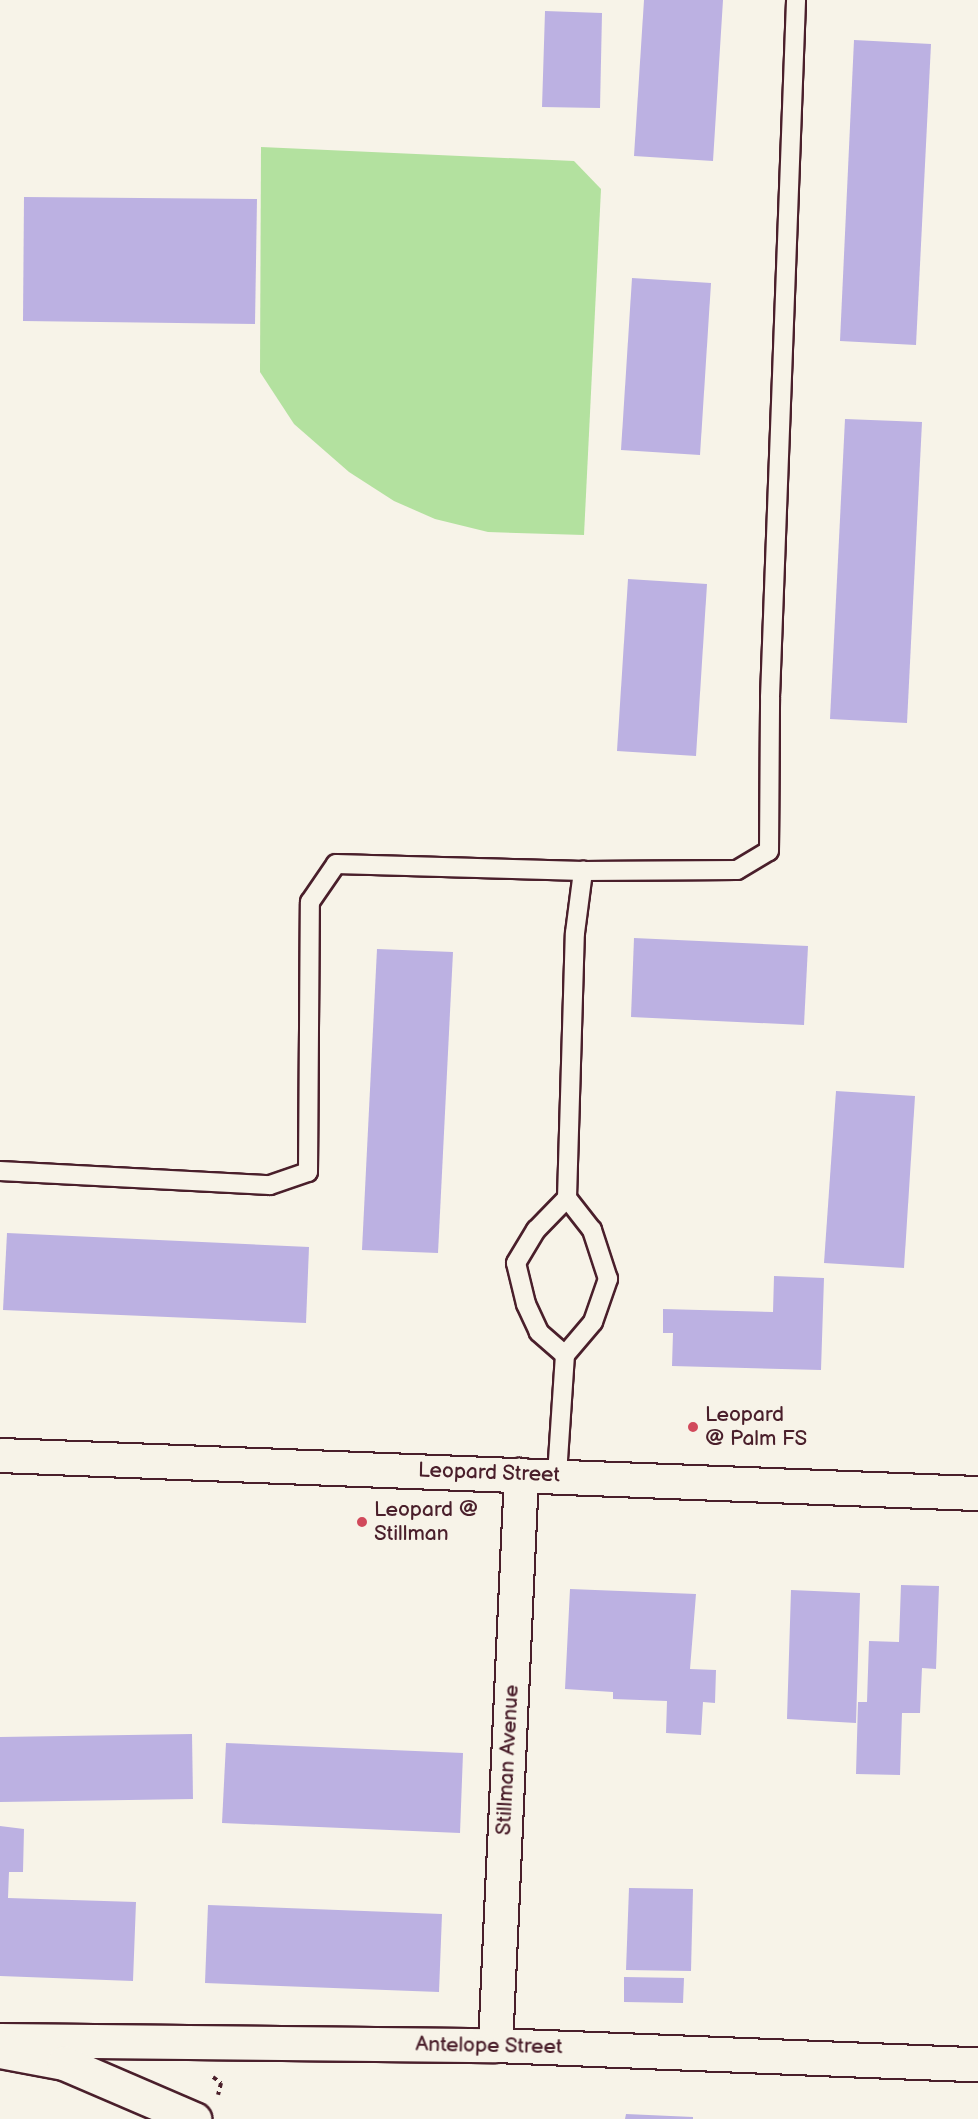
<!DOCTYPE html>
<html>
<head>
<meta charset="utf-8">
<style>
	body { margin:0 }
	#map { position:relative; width:978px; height:2119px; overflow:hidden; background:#f7f3e8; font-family:"Balsamiq Sans",sans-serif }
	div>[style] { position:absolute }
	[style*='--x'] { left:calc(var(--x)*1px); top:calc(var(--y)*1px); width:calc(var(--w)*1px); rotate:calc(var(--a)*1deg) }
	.green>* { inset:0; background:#b3e19f }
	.building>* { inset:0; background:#bcb1e2 }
	.path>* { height:4px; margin-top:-2px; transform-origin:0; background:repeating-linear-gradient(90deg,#4a1f2b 0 4.5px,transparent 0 9px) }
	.roads { filter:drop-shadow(2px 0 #4a1f2b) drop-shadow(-2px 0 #4a1f2b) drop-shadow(0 2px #4a1f2b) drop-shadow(0 -2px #4a1f2b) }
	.service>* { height:18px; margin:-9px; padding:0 9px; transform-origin:9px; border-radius:9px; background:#f7f3e8 }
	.minor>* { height:33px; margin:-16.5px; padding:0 16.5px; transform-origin:16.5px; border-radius:16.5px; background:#f7f3e8 }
	.secondary>* { height:33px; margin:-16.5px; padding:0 16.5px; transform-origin:16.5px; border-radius:16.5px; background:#f7f3e8 }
	.dots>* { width:16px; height:16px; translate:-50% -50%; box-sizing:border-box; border:3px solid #f7f3e8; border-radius:50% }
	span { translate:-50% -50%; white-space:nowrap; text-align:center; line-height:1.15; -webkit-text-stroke:4.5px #f7f3e8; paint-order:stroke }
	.poi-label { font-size:21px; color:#4a1f2b }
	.left { translate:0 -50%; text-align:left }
	.street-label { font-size:21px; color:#4a1f2b }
</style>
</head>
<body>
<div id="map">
	<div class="green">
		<div style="clip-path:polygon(261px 147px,574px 161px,601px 189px,584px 535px,488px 532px,435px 519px,394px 501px,349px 472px,294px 424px,260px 372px)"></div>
	</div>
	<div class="building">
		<div style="clip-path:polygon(644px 0,723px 0,713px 161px,634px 156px)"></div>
		<div style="clip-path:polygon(545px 11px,602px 13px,600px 108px,542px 107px)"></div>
		<div style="clip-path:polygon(854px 40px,931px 44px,916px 345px,840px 341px)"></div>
		<div style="clip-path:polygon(24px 197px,257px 199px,255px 324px,23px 321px)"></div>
		<div style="clip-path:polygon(632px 278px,711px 283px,700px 455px,621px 450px)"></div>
		<div style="clip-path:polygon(845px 419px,922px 422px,907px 723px,830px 719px)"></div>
		<div style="clip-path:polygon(628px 579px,707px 584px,696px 756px,617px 751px)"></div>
		<div style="clip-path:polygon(634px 938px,808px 946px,804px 1025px,631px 1017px)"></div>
		<div style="clip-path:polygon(377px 949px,453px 952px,438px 1253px,362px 1250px)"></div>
		<div style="clip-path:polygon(836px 1091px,915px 1096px,904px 1268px,824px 1263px)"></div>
		<div style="clip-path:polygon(7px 1233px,309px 1247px,306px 1323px,3px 1310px)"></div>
		<div style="clip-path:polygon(774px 1276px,824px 1278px,821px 1370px,672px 1366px,673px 1333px,663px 1333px,663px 1309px,773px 1312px)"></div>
		<div style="clip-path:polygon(901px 1585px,939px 1586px,936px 1669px,922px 1668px,920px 1713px,902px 1713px,900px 1775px,856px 1774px,858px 1702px,867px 1702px,869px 1641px,899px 1642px)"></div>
		<div style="clip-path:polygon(570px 1589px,696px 1594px,690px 1669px,716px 1670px,715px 1703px,703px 1702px,701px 1735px,666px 1733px,667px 1701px,613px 1699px,613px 1692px,565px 1689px)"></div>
		<div style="clip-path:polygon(791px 1590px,860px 1593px,856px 1723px,787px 1719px)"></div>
		<div style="clip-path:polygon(192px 1734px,193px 1799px,0 1802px,0 1737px)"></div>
		<div style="clip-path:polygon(226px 1743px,463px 1753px,460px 1833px,222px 1823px)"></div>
		<div style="clip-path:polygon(0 1826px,24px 1829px,23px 1872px,9px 1872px,8px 1898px,136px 1902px,133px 1981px,0 1976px)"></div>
		<div style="clip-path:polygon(629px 1888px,693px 1889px,691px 1971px,626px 1970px)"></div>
		<div style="clip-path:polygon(208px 1905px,442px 1914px,439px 1992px,205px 1983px)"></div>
		<div style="clip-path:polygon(624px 1977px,684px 1978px,683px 2003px,624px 2002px)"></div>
		<div style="clip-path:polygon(626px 2114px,693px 2117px,693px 2119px,625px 2119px)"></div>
	</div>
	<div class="path">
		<div style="--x:213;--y:2077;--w:10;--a:37"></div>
		<div style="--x:221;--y:2083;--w:12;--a:104"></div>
	</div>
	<div class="roads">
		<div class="service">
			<div style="--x:0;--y:1171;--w:270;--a:3"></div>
			<div style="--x:270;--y:1185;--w:40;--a:-18.9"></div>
			<div style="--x:308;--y:1172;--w:270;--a:-89.6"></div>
			<div style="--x:310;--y:902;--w:46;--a:-55.6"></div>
			<div style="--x:336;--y:864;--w:247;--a:1.6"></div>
			<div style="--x:565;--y:1355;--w:35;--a:-139"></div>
			<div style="--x:539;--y:1332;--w:31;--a:-115"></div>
			<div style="--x:526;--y:1304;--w:42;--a:-103.7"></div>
			<div style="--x:516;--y:1263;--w:39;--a:-59"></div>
			<div style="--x:536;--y:1230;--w:45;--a:-45.9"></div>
			<div style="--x:557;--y:1475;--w:120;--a:-86.2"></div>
			<div style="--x:565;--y:1355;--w:43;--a:-49.7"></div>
			<div style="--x:593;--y:1322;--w:46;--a:-70.8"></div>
			<div style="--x:608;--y:1279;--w:52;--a:-108.1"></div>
			<div style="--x:592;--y:1230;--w:41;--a:-128"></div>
			<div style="--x:567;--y:1198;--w:265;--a:-88.3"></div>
			<div style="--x:575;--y:933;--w:63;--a:-82.6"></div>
			<div style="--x:583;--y:871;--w:154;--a:-0.4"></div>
			<div style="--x:737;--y:870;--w:37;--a:-31"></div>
			<div style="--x:769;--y:851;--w:154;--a:-89.6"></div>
			<div style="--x:770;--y:697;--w:697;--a:-87.86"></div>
		</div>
		<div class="minor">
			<div style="--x:0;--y:2040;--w:495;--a:0.6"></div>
			<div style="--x:495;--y:2045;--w:483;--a:2.3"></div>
			<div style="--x:495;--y:2045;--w:571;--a:-87.39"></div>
		</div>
		<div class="secondary">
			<div style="--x:0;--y:1455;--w:979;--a:2.23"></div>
			<div style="--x:0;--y:2051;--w:65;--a:10.6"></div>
			<div style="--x:64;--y:2063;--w:142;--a:23.3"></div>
		</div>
	</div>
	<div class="dots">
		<div style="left:693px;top:1427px;background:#d1495b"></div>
		<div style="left:362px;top:1522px;background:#d1495b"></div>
	</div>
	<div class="poi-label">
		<span class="left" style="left:705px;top:1427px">Leopard<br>@ Palm FS</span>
		<span class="left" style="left:374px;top:1522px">Leopard @<br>Stillman</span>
	</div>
	<div class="street-label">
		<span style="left:489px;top:1473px;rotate:2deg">Leopard Street</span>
		<span style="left:508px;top:1760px;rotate:-87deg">Stillman Avenue</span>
		<span style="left:489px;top:2046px;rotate:1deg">Antelope Street</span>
	</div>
</div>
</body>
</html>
